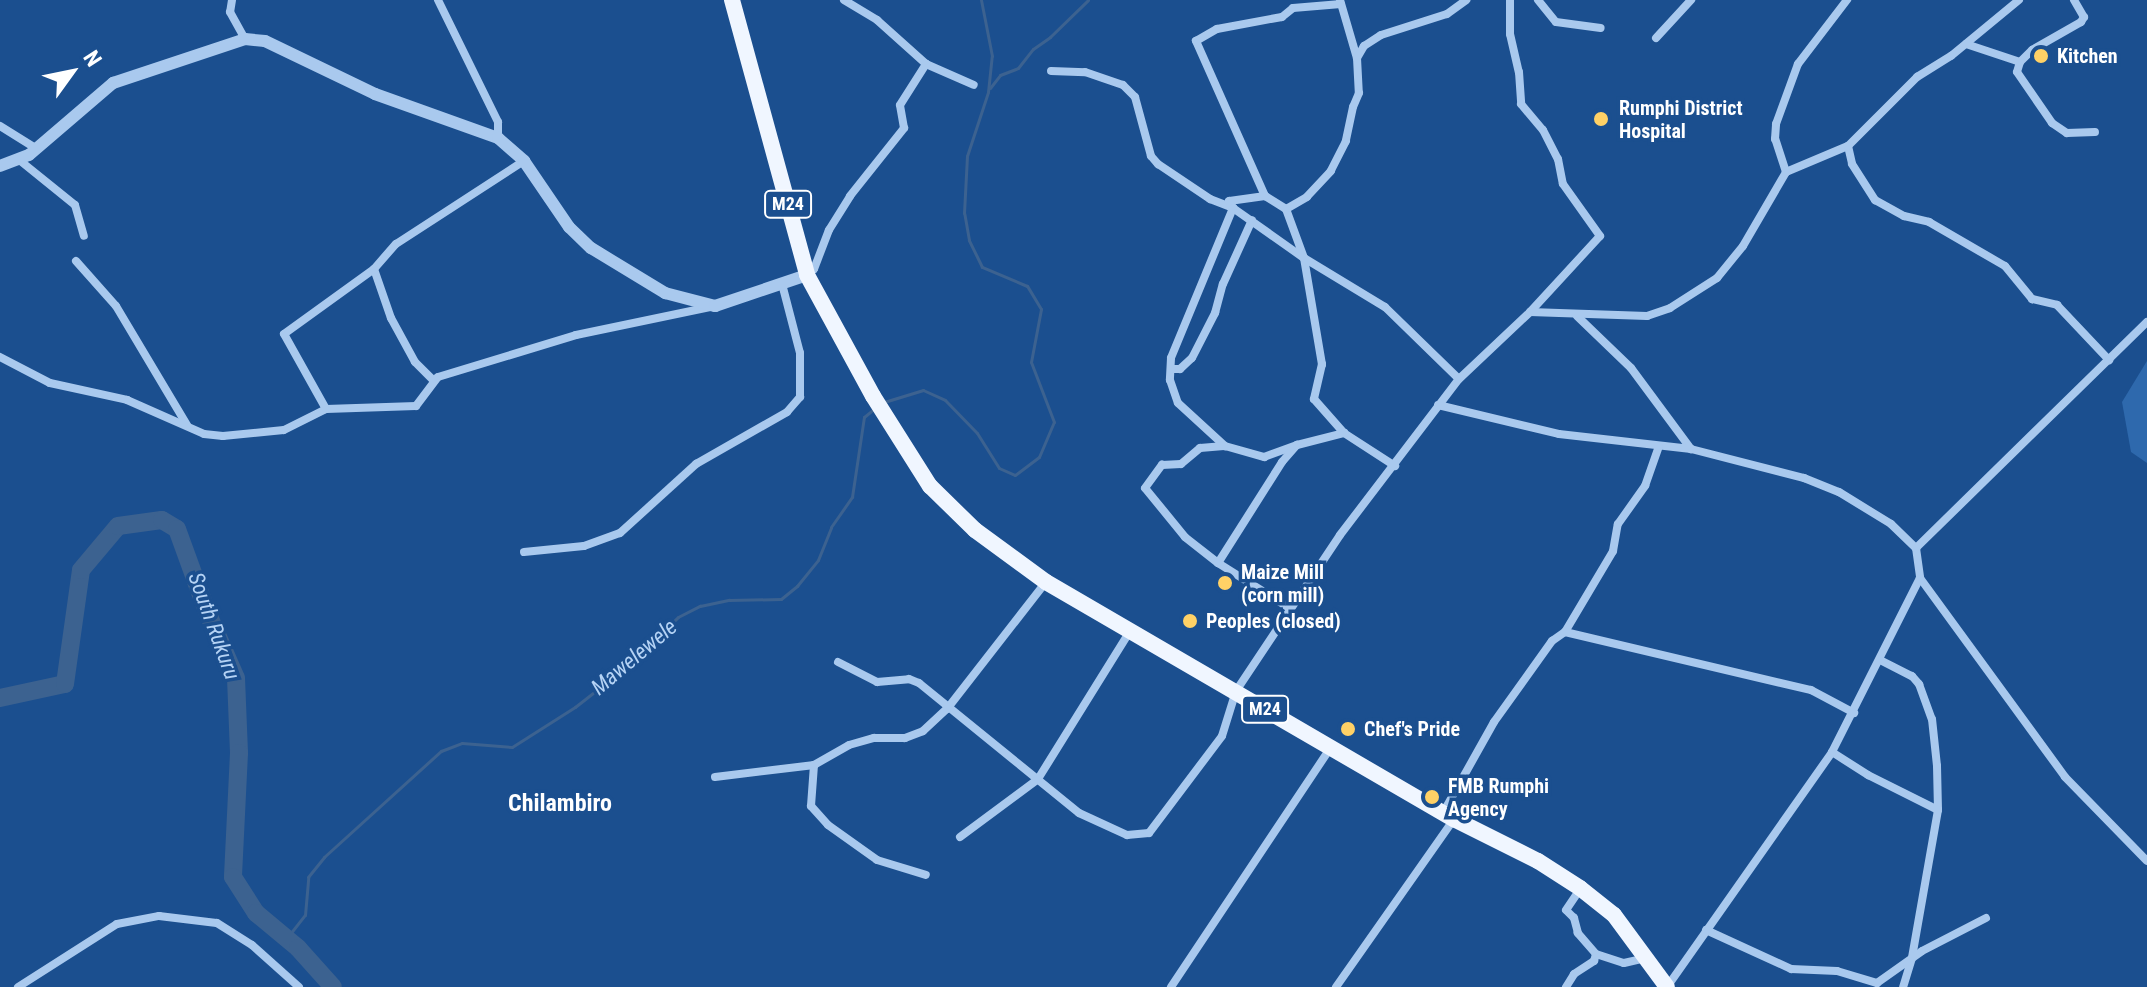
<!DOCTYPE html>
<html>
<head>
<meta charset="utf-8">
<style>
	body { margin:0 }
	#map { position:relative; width:2147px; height:987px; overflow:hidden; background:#1b4f8f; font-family:"Roboto Condensed",sans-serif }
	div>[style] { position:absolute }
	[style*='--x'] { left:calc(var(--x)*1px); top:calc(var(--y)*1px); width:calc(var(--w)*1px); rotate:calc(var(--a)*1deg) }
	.green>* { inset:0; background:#2e69ad }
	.stream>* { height:3px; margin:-1.5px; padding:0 1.5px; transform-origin:1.5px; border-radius:1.5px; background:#3c6290 }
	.river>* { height:18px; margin:-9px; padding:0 9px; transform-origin:9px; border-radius:9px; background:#3c6290 }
	.minor>* { height:8px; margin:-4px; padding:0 4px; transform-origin:4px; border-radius:4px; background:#a9c9ee }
	.tertiary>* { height:12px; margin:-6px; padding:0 6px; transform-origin:6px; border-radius:6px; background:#a9c9ee }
	.primary>* { height:16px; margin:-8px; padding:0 8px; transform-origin:8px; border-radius:8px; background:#f0f6ff }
	.dots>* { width:22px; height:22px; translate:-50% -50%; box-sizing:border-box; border:4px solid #1b4f8f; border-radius:50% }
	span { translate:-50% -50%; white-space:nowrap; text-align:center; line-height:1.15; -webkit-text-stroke:7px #1b4f8f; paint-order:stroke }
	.shield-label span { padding:2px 6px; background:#1b4f8f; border:2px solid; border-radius:6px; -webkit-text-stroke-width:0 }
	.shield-label { font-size:18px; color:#fff; font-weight:700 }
	.poi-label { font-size:20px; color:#fff; font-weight:700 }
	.left { translate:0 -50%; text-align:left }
	.water-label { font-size:22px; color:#b5d3f5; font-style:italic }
	.quarter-label { font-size:24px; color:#fff; font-weight:700 }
	.north { position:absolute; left:32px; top:32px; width:80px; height:80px; -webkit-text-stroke:6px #1b4f8f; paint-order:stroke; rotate:57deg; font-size:22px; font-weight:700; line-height:32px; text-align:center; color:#fff }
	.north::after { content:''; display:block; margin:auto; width:28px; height:36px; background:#fff; clip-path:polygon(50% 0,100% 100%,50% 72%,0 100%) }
</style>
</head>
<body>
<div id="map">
	<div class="green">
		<div style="clip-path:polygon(2147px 361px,2147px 463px,2131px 452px,2122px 402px)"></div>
	</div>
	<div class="stream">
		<div style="--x:990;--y:88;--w:16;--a:-52"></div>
		<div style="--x:1000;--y:75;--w:19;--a:-21"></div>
		<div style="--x:1018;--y:68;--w:24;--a:-52"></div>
		<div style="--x:1033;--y:49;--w:21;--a:-35"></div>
		<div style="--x:1050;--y:37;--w:53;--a:-44.2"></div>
		<div style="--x:884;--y:402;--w:41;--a:-17.1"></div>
		<div style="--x:923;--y:390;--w:24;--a:24"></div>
		<div style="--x:945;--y:400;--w:46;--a:45.9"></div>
		<div style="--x:977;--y:433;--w:41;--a:57.8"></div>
		<div style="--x:999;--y:468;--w:17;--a:24"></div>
		<div style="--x:1015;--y:475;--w:30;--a:-37"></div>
		<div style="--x:1039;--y:457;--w:38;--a:-67"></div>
		<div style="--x:1054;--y:422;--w:64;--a:-111"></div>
		<div style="--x:1031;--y:362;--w:54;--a:-79.3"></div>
		<div style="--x:1041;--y:309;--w:27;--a:-121"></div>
		<div style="--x:1027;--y:286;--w:49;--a:-157.1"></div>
		<div style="--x:982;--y:267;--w:30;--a:-116"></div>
		<div style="--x:969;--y:240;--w:27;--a:-100"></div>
		<div style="--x:964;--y:213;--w:57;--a:-87"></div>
		<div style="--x:967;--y:156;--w:67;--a:-71.8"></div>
		<div style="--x:988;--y:92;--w:36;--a:-84"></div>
		<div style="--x:992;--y:56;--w:57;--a:-101.1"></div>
		<div style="--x:286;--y:939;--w:31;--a:-52"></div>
		<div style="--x:305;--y:915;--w:38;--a:-85"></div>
		<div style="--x:308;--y:877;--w:26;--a:-51"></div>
		<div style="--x:324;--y:857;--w:158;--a:-42.2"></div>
		<div style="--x:441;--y:751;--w:22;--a:-21"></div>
		<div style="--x:462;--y:743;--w:50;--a:4.6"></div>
		<div style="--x:512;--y:747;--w:75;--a:-32.4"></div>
		<div style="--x:575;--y:707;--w:70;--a:-38"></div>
		<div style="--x:630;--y:664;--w:67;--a:-44.4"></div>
		<div style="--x:678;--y:617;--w:25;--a:-27"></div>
		<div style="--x:700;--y:606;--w:30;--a:-12"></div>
		<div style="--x:729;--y:600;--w:52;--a:-1.1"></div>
		<div style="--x:781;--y:599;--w:21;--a:-39"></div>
		<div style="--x:797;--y:586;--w:33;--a:-51"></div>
		<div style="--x:818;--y:560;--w:35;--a:-68"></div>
		<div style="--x:831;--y:527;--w:37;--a:-55"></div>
		<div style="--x:852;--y:497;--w:81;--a:-81.5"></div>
		<div style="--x:864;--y:417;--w:14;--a:-39"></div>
	</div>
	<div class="river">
		<div style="--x:0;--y:698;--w:66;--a:-12.2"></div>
		<div style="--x:65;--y:684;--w:115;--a:-82"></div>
		<div style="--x:81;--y:570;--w:57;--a:-49.9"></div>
		<div style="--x:118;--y:526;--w:44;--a:-7.8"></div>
		<div style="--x:162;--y:520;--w:17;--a:31"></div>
		<div style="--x:177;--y:529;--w:90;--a:70"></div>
		<div style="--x:208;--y:614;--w:70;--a:66.4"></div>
		<div style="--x:236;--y:678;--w:75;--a:87.7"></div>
		<div style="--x:239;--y:753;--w:124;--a:92.8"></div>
		<div style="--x:233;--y:877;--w:43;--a:57.4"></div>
		<div style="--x:256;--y:913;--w:55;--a:39.8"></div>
		<div style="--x:298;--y:948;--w:52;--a:48.1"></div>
	</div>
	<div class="minor">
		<div style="--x:232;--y:0;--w:12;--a:99"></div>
		<div style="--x:230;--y:12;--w:31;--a:61"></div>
		<div style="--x:438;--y:0;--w:136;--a:63.8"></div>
		<div style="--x:498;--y:122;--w:16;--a:90"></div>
		<div style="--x:844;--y:0;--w:39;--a:31"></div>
		<div style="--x:877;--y:20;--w:66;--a:41.9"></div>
		<div style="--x:926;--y:64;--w:52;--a:23.6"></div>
		<div style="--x:1340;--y:0;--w:60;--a:73.7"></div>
		<div style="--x:1357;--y:58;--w:35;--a:87"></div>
		<div style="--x:1359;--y:93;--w:15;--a:113"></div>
		<div style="--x:1353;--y:107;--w:35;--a:102"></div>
		<div style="--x:1346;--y:141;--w:34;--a:117"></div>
		<div style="--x:1331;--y:171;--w:35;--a:133"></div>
		<div style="--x:1307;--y:197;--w:24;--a:150"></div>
		<div style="--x:1286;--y:209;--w:52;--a:69.8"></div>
		<div style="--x:1304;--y:258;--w:108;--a:80.4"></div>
		<div style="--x:1322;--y:364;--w:36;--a:103"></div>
		<div style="--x:1314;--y:399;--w:45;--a:48.6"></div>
		<div style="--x:1344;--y:433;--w:61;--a:32.9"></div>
		<div style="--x:1510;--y:0;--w:34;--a:90"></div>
		<div style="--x:1510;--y:34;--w:39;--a:77"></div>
		<div style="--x:1519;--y:72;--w:32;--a:86"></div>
		<div style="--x:1521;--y:104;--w:34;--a:50"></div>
		<div style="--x:1543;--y:130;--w:33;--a:63"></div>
		<div style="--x:1558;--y:159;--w:25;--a:79"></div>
		<div style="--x:1563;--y:184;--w:64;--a:54.6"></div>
		<div style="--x:1600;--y:236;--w:103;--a:132.6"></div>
		<div style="--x:1538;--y:0;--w:28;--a:51"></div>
		<div style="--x:1556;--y:22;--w:45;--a:7.6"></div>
		<div style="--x:2074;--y:0;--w:20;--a:60"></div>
		<div style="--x:2084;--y:17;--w:6;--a:121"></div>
		<div style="--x:2081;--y:22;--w:56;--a:150.3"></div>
		<div style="--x:2032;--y:50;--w:17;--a:135"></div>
		<div style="--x:2020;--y:62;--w:10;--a:107"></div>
		<div style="--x:2017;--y:72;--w:62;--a:55.5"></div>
		<div style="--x:2052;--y:123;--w:18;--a:34"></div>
		<div style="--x:2067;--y:133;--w:28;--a:-2"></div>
		<div style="--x:1656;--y:38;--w:52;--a:-47.4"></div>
		<div style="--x:1966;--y:44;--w:57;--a:18.4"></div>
		<div style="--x:1357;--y:58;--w:14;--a:-60"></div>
		<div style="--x:1364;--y:46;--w:20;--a:-33"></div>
		<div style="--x:1381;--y:35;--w:69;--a:-17.7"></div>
		<div style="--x:1447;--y:14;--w:24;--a:-36"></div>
		<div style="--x:1051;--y:71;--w:34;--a:2"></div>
		<div style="--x:1085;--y:72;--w:40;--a:18.9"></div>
		<div style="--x:1123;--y:85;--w:17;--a:45"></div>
		<div style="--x:1135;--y:97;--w:61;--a:74.8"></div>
		<div style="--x:1151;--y:156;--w:11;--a:49"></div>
		<div style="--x:1158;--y:164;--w:63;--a:33.9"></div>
		<div style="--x:1210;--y:199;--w:25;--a:21"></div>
		<div style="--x:1233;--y:208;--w:87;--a:35.2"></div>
		<div style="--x:1304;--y:258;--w:95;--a:31.2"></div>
		<div style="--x:1385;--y:307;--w:103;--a:44.2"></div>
		<div style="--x:0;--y:126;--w:44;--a:31.9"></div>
		<div style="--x:1848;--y:146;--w:18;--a:77"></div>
		<div style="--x:1852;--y:164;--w:43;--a:57.4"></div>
		<div style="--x:1875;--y:200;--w:33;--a:29"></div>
		<div style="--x:1904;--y:216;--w:26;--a:13"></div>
		<div style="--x:1929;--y:222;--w:88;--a:30.1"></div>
		<div style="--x:2005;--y:266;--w:43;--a:50.7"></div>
		<div style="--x:2032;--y:299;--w:26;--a:13"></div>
		<div style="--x:2057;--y:305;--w:76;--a:46.6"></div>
		<div style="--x:18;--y:159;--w:73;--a:38.9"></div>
		<div style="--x:75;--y:205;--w:32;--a:74"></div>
		<div style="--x:1786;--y:172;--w:67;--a:-22.8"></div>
		<div style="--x:1848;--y:146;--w:98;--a:-45"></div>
		<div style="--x:1917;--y:77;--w:40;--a:-32"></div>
		<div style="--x:1951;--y:56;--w:88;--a:-39.5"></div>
		<div style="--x:1265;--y:196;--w:36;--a:172"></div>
		<div style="--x:1229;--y:201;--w:8;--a:60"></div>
		<div style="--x:1233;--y:208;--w:162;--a:112.5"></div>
		<div style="--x:1171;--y:358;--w:22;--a:93"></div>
		<div style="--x:1170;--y:380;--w:24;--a:71"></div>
		<div style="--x:1178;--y:403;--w:64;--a:42.5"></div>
		<div style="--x:1225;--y:446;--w:41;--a:15.8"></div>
		<div style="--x:1264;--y:457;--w:35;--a:-20"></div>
		<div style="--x:1286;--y:209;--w:25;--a:-148"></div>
		<div style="--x:1265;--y:196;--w:170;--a:-114"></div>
		<div style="--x:1196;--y:41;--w:24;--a:-30"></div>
		<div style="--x:1217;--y:29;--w:66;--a:-10.5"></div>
		<div style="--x:1282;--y:17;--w:14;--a:-39"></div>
		<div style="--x:1293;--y:8;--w:48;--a:-4.8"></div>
		<div style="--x:76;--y:261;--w:60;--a:48.4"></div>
		<div style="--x:116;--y:306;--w:139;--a:59.2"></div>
		<div style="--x:374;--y:269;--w:52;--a:70.9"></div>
		<div style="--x:391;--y:318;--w:50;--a:61.4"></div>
		<div style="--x:415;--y:362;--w:25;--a:45"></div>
		<div style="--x:807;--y:275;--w:9;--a:-41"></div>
		<div style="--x:814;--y:269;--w:42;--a:-69"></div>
		<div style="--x:829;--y:230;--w:40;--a:-58"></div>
		<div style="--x:850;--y:196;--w:87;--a:-51.5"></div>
		<div style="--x:904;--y:128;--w:23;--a:-100"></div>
		<div style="--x:900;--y:105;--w:49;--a:-57.6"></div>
		<div style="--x:1577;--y:316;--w:75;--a:43.9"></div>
		<div style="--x:1631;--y:368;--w:101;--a:53.5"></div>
		<div style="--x:1691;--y:449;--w:117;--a:14.4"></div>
		<div style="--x:1804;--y:478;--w:38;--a:22"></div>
		<div style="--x:1839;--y:492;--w:61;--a:31.6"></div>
		<div style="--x:1891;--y:524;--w:35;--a:44"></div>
		<div style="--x:1916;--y:548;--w:30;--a:82"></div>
		<div style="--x:1920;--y:578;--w:246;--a:53.9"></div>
		<div style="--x:2065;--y:777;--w:117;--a:45.7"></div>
		<div style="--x:0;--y:357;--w:56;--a:27.5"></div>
		<div style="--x:50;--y:383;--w:79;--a:12.4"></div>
		<div style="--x:127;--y:400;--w:84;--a:23.8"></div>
		<div style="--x:204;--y:434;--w:19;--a:6"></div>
		<div style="--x:223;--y:436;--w:61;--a:-5.6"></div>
		<div style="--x:284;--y:430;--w:47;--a:-26.6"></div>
		<div style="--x:326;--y:409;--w:90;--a:-1.9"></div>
		<div style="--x:416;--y:406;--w:36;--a:-53"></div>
		<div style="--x:438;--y:377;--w:144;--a:-16.9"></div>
		<div style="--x:576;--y:335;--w:137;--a:-11.8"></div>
		<div style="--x:1171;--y:369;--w:9;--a:0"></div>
		<div style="--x:1180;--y:369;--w:16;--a:-43"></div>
		<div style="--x:1192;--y:358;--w:51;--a:-62.9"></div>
		<div style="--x:1215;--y:313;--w:30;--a:-75"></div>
		<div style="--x:1223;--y:284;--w:70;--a:-65.6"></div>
		<div style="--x:1438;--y:405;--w:124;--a:13.5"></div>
		<div style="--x:1559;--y:434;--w:133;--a:6.5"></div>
		<div style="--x:326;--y:409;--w:86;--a:-119.2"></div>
		<div style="--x:284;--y:334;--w:111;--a:-35.8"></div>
		<div style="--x:374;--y:269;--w:33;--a:-49"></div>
		<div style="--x:396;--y:244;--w:153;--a:-33"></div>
		<div style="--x:1916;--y:548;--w:323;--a:-44.4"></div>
		<div style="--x:524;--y:552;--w:60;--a:-5.7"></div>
		<div style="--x:584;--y:546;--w:38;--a:-20"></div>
		<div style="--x:620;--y:533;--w:103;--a:-42.2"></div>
		<div style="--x:696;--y:464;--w:105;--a:-29.7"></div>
		<div style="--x:787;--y:412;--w:20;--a:-49"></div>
		<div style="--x:800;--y:397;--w:44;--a:-90"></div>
		<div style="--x:800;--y:353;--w:71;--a:-104.6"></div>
		<div style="--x:1218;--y:563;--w:42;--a:-141.8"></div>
		<div style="--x:1185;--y:537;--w:63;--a:-129.2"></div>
		<div style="--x:1145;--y:488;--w:29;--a:-54"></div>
		<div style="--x:1162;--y:465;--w:19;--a:-3"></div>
		<div style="--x:1181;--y:464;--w:25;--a:-40"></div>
		<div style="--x:1200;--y:448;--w:24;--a:-5"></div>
		<div style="--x:1291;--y:609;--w:86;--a:-147.8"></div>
		<div style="--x:1218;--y:563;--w:120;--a:-57.6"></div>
		<div style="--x:1282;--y:462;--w:23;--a:-49"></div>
		<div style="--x:1297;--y:445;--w:49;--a:-14.3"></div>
		<div style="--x:1565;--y:632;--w:94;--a:-59.3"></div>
		<div style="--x:1613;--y:551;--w:27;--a:-80"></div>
		<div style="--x:1618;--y:524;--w:47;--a:-54.6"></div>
		<div style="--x:1645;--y:486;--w:42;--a:-70.7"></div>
		<div style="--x:1880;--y:660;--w:36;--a:27"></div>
		<div style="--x:1912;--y:676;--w:11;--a:49"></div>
		<div style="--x:1919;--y:684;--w:37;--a:70"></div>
		<div style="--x:1932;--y:719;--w:47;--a:83.9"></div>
		<div style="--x:1937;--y:766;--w:44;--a:88.7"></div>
		<div style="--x:1938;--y:810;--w:150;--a:100"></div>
		<div style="--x:1912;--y:958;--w:30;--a:107"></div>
		<div style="--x:838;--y:662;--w:44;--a:27.1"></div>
		<div style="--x:877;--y:682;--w:32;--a:-5"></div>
		<div style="--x:909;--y:679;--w:11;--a:22"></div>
		<div style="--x:919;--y:683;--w:206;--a:39.1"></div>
		<div style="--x:1079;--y:813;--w:53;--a:24.6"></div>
		<div style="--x:1127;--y:835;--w:22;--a:-5"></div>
		<div style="--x:1149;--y:833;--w:121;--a:-53"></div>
		<div style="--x:1222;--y:736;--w:47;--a:-72.7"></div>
		<div style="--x:1236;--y:691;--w:187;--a:-56.3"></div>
		<div style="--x:1340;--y:535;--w:196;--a:-52.7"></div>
		<div style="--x:1459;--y:379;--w:98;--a:-43.3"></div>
		<div style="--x:1530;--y:312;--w:117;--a:2"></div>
		<div style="--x:1647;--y:316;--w:24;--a:-19"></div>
		<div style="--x:1670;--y:308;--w:56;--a:-32.6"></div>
		<div style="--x:1717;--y:278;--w:41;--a:-50.9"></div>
		<div style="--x:1743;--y:246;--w:86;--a:-59.8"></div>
		<div style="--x:1786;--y:172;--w:35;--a:-108"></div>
		<div style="--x:1775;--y:139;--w:15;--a:-86"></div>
		<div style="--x:1776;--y:124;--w:64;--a:-69.9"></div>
		<div style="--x:1798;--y:64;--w:81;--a:-52.6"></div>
		<div style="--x:1832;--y:752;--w:43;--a:32.6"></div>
		<div style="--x:1868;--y:775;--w:78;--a:26.6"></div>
		<div style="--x:814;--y:765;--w:41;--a:94.2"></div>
		<div style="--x:811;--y:806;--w:25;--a:48"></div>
		<div style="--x:828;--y:825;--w:60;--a:35.5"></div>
		<div style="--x:877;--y:860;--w:51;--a:17"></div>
		<div style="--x:715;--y:777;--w:100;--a:-6.9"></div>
		<div style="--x:814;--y:765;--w:40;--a:-29.7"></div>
		<div style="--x:849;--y:745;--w:26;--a:-16"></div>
		<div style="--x:874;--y:738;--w:31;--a:0"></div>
		<div style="--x:905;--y:738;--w:19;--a:-21"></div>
		<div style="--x:923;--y:731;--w:33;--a:-43"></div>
		<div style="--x:947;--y:709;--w:161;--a:-52.1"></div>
		<div style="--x:1443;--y:813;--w:104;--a:-60.7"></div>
		<div style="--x:1494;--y:722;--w:100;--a:-54.4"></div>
		<div style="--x:1552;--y:641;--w:16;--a:-35"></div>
		<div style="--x:1565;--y:632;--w:253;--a:13.3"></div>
		<div style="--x:1811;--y:690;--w:49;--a:28.1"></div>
		<div style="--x:960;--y:837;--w:97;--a:-36.6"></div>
		<div style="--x:1038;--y:779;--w:172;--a:-58.1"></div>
		<div style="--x:1706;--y:930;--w:94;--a:24.6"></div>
		<div style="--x:1791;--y:969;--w:46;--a:2.5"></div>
		<div style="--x:1837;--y:971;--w:42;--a:16.7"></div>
		<div style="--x:1877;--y:983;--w:55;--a:-35.4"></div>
		<div style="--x:1922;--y:951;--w:72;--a:-27.3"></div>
		<div style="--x:1596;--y:954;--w:29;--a:18"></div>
		<div style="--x:1624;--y:963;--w:22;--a:-13"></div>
		<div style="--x:18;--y:987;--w:117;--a:-32.5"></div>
		<div style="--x:117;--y:924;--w:43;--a:-10.8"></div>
		<div style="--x:159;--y:916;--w:58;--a:6.9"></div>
		<div style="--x:217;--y:923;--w:41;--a:32.2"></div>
		<div style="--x:252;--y:945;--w:63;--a:41.8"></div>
		<div style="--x:1171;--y:987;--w:286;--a:-56.3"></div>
		<div style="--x:1336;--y:987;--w:205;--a:-54.9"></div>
		<div style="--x:1566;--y:987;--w:15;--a:-58"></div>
		<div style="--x:1574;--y:974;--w:24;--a:-33"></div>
		<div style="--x:1594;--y:961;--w:7;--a:-74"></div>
		<div style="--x:1596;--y:954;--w:28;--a:-131"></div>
		<div style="--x:1578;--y:933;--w:16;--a:-105"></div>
		<div style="--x:1574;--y:918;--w:11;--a:-135"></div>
		<div style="--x:1566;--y:910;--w:25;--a:-56"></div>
		<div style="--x:1667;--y:987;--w:287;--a:-54.9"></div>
		<div style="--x:1832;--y:752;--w:195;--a:-63.2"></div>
	</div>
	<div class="tertiary">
		<div style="--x:0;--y:166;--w:31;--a:-21"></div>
		<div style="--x:29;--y:155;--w:111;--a:-40.6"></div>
		<div style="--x:113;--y:83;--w:139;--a:-18.4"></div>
		<div style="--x:245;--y:39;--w:20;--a:6"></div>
		<div style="--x:265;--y:41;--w:122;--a:25.7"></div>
		<div style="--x:375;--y:94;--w:131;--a:19.7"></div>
		<div style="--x:498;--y:138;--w:35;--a:41"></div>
		<div style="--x:524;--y:161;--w:80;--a:55.7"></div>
		<div style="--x:569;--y:227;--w:30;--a:44"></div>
		<div style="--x:591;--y:248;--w:87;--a:31.3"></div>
		<div style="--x:665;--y:293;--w:52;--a:14.6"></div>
		<div style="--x:715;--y:306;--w:97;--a:-18.6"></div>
	</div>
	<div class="primary">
		<div style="--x:732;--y:0;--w:285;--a:74.7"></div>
		<div style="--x:807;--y:275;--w:138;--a:61.4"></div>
		<div style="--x:873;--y:396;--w:107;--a:57.7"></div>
		<div style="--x:930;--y:486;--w:63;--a:44.4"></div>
		<div style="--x:975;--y:530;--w:88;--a:36.2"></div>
		<div style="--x:1046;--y:582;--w:472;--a:30.2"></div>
		<div style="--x:1454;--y:819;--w:94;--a:26.6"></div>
		<div style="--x:1538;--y:861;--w:50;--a:32.7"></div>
		<div style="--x:1580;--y:888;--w:43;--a:38.5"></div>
		<div style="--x:1614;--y:915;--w:89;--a:53.6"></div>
	</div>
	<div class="dots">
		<div style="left:2041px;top:56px;background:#ffd166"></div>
		<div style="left:1601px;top:119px;background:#ffd166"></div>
		<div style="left:1225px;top:583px;background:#ffd166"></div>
		<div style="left:1190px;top:621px;background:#ffd166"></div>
		<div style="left:1348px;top:729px;background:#ffd166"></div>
		<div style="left:1432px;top:797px;background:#ffd166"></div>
	</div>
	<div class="shield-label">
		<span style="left:788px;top:204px">M24</span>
		<span style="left:1265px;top:709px">M24</span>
	</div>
	<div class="poi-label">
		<span class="left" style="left:2057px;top:56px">Kitchen</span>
		<span class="left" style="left:1619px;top:120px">Rumphi District<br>Hospital</span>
		<span class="left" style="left:1241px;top:584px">Maize Mill<br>(corn mill)</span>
		<span class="left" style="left:1206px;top:621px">Peoples (closed)</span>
		<span class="left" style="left:1364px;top:729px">Chef's Pride</span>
		<span class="left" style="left:1448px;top:798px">FMB Rumphi<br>Agency</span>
	</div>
	<div class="water-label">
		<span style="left:214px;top:626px;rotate:70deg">South Rukuru</span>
		<span style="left:634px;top:657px;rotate:-40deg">Mawelewele</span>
	</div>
	<div class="quarter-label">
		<span style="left:560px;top:804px">Chilambiro</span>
	</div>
	<div class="north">N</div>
</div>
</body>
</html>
